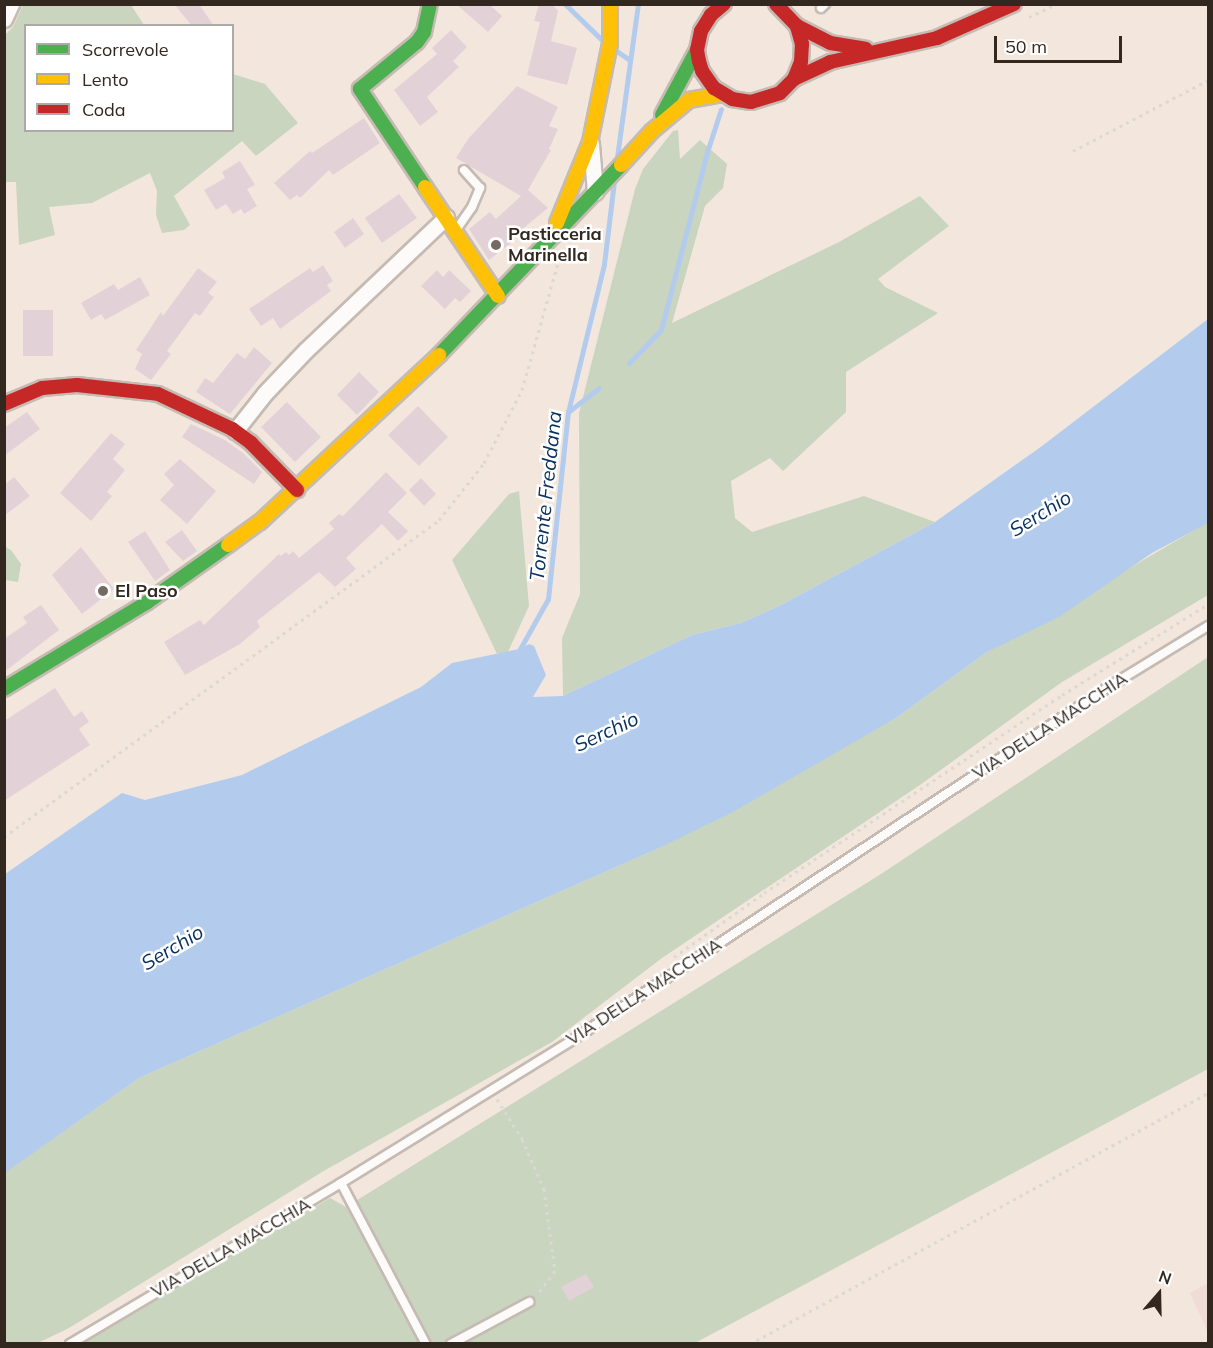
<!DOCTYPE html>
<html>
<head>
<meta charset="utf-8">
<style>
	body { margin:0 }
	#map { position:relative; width:1213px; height:1348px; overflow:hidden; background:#f3e7dd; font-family:Mulish,sans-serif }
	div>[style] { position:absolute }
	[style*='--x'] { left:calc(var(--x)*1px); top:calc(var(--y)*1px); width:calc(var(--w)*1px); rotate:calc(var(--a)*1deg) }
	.industrial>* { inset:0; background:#f0dbd6 }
	.green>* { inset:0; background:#c9d5be }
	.water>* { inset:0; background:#b3ccee }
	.stream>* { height:5px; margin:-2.5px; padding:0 2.5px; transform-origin:2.5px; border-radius:2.5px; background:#b3ccee }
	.building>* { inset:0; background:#e2d2d7 }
	.path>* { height:3px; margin-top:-1.5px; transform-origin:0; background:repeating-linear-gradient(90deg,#dcd8d4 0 3px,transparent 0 7.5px) }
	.roads { filter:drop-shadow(2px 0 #c5bbb3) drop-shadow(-2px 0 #c5bbb3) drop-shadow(0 2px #c5bbb3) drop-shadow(0 -2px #c5bbb3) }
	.lane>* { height:8px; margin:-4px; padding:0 4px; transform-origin:4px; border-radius:4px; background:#fdfbfa }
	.street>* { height:15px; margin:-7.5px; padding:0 7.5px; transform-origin:7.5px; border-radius:7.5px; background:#fdfbfa }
	.fast>* { height:14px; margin:-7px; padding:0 7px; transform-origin:7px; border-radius:7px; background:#4caf50 }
	.slow>* { height:14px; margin:-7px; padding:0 7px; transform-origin:7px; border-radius:7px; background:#ffc107 }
	.jam>* { height:14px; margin:-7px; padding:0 7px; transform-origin:7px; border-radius:7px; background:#c62828 }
	.dots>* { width:16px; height:16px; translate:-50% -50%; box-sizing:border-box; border:3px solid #fff; border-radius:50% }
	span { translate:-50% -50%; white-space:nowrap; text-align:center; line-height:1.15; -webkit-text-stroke:5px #fff; paint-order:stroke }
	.poi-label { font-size:18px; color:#322820; font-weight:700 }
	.left { translate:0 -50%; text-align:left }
	.street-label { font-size:18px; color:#322820 }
	.water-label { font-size:20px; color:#093261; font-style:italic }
	.frame { position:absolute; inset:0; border:6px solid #322820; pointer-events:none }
	.legend { position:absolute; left:24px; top:24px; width:210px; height:108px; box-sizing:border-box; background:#fff; border:2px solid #ada9a6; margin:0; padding:8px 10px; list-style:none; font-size:18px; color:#322820 }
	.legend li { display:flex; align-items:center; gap:12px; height:30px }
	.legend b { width:30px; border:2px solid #ada9a6 }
	.north { position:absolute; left:1129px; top:1264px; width:60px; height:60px; -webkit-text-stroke:4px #fff; paint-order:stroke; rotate:20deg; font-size:16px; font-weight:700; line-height:24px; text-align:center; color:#322820 }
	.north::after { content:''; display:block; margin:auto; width:21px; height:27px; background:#322820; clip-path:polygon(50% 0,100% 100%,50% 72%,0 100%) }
	.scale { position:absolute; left:994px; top:36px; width:128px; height:27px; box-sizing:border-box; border:3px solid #322820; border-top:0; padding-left:8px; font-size:18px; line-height:21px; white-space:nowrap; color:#322820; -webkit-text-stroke:4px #fff; paint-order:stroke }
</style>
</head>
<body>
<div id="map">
	<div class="industrial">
		<div style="clip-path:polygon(1208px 1283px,1208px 1333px,1190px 1293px)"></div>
	</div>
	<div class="green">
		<div style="clip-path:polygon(23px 5px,131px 5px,144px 25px,26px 26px,26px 130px,232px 130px,233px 74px,265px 84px,298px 123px,256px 156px,242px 141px,174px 196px,190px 225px,184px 230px,162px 233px,156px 215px,157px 191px,150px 173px,92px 203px,49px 207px,55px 235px,19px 245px,16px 182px,5px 182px,4px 36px,13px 27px)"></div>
		<div style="clip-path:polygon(678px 130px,680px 159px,700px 140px,727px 164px,723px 188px,705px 206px,672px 323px,839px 242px,920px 196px,949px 226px,878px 279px,885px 287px,938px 313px,846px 372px,846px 412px,783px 471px,770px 458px,731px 481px,735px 518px,752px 532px,864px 496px,935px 522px,779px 606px,741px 623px,692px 635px,563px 696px,562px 638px,580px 594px,579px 413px,635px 189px,643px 169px,673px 131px)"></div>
		<div style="clip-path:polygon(519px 491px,529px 606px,508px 652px,497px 654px,452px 560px,509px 494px)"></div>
		<div style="clip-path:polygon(1208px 522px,1208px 595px,1062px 682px,920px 785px,662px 958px,552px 1042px,322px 1172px,69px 1328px,38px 1343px,5px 1343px,4px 1173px,139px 1078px,657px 849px,896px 718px,987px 652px)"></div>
		<div style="clip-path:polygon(4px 546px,11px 550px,21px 564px,18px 582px,5px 580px)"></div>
		<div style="clip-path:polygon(1208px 657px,1208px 1069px,695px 1343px,82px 1344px,330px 1198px,346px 1207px,881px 874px)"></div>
	</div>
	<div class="water">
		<div style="clip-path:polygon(1208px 319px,1208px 522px,1206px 524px,1152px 553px,1059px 617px,987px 652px,896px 718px,733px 812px,657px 849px,139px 1078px,5px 1173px,5px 874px,122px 793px,145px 800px,242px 775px,421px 687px,452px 663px,519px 649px,529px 644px,534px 646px,546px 675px,533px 697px,563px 696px,692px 635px,741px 623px,779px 606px,935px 522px,1042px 446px)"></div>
	</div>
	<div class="stream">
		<div style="--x:565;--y:4;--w:56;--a:44.3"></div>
		<div style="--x:615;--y:50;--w:18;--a:34"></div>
		<div style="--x:617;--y:157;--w:154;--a:-82.2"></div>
		<div style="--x:629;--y:363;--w:46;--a:-45.9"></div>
		<div style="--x:661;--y:330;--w:184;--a:-75.5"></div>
		<div style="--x:707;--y:152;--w:45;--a:-72"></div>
		<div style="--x:568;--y:412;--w:39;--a:-38"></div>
		<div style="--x:516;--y:656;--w:65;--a:-60.7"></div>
		<div style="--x:548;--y:599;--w:188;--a:-83.9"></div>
		<div style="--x:568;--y:412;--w:152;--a:-76.3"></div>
		<div style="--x:604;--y:264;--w:84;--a:-83.1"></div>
	</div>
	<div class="building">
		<div style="clip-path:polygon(174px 4px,199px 4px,214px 26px,192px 26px)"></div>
		<div style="clip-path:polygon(456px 4px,489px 4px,502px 16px,488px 32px)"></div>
		<div style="clip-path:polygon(539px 4px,552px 4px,558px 11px,551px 41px,577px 48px,567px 85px,527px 75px,540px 22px,534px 21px)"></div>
		<div style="clip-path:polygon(451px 30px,467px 47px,453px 61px,459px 67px,427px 97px,438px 112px,420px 126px,394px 90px,437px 54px,432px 48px)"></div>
		<div style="clip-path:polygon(517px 86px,558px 107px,549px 126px,558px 129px,549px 149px,551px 150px,528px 190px,548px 208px,510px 239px,512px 242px,489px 260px,469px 229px,490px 212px,496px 219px,521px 196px,456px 158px,468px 139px)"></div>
		<div style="clip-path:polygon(364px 118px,380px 143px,333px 175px,329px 170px,300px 198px,297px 195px,290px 200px,274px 183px,310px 151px,312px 153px)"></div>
		<div style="clip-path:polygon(240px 161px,255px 185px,247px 189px,257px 206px,244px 214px,241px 209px,233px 214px,226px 204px,216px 210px,204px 190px,225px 178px,222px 172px)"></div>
		<div style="clip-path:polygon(399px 194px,417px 218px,382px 243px,365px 218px)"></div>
		<div style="clip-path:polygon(353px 218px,364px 234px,345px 248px,334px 232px)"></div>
		<div style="clip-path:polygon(323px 265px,333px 281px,327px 285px,331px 291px,280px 329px,273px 318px,261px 326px,249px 309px,310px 268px,313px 272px)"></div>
		<div style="clip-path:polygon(198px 268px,217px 282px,208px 293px,214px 297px,200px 316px,195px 313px,167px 351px,171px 354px,151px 380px,135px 369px,142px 354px,136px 350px,161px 312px,163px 316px)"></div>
		<div style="clip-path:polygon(437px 270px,443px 277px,449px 270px,471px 291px,460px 302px,455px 298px,445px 309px,421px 286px)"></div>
		<div style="clip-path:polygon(140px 277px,150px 295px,105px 320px,101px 314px,91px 320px,81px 303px,114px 284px,118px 290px)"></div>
		<div style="clip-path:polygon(23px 310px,53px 310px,53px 356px,23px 356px)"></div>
		<div style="clip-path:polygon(254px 347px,272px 363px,230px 414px,196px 392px,205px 378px,213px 383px,237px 353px,245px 359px)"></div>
		<div style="clip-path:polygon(359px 372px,379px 392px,357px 415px,337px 395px)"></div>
		<div style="clip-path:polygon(287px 402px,321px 437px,295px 462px,261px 427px)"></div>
		<div style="clip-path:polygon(418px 406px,448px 437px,419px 466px,388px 435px)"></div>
		<div style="clip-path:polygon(27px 412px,40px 429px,4px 456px,4px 428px)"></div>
		<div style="clip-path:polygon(191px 424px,225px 440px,243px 453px,262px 472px,254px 484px,182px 437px)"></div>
		<div style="clip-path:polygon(111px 433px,125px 444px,113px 459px,125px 470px,107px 492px,112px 496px,91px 521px,60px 493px)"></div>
		<div style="clip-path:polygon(180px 459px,216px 491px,187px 524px,160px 500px,174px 485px,164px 474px)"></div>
		<div style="clip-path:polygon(386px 472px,407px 493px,388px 512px,408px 531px,398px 541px,382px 524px,346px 558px,356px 569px,335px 587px,319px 572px,257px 621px,260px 627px,240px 644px,185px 675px,164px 642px,200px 620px,204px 625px,279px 554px,281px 556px,286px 552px,289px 555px,293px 551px,299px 558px,334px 529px,329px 523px,339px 514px,343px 516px)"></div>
		<div style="clip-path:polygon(14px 477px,30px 496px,4px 516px,4px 485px)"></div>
		<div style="clip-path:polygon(421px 478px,436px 494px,424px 506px,409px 490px)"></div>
		<div style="clip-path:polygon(182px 530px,197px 551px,183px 561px,165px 542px)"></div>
		<div style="clip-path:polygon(145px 531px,170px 570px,155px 581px,128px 542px)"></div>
		<div style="clip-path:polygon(81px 547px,114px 589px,82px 614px,52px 575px)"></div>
		<div style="clip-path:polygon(41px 605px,59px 630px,4px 672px,4px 639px,27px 623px,23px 617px)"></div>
		<div style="clip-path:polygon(55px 688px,74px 717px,82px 711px,89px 722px,79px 729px,90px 745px,4px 801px,4px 721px)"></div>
		<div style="clip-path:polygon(586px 1274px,594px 1287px,569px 1301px,561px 1287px)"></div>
	</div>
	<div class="path">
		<div style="--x:1029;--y:17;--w:31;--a:-25"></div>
		<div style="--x:1073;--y:151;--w:153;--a:-27.7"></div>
		<div style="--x:4;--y:837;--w:538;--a:-36.08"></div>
		<div style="--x:439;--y:520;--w:73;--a:-51.7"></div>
		<div style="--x:484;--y:463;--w:82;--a:-62.5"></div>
		<div style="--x:522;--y:390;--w:136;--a:-74.2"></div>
		<div style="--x:674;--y:957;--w:110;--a:-35.4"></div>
		<div style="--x:764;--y:893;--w:358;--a:-33.6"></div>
		<div style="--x:1062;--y:695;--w:172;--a:-31.9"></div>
		<div style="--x:497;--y:1099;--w:47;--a:58"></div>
		<div style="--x:522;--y:1139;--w:55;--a:66.3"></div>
		<div style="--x:544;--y:1189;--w:83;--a:82.4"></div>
		<div style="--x:555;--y:1271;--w:30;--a:127"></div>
		<div style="--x:750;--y:1344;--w:522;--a:-28.72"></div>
	</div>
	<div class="roads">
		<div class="lane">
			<div style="--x:821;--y:8;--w:6;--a:-45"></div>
			<div style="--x:456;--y:230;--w:28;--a:-55"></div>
			<div style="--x:472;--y:207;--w:21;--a:-67"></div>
			<div style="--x:480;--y:188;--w:24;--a:-132"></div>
			<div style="--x:341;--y:1183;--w:182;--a:62.2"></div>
			<div style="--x:70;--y:1344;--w:315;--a:-30.7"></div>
			<div style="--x:341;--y:1183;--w:278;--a:-31.7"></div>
			<div style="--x:577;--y:1037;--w:638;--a:-33.37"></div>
			<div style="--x:1110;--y:686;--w:115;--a:-31.5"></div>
			<div style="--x:451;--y:1344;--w:89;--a:-28.3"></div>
		</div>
		<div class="street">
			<div style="--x:4;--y:19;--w:17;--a:-65"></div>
			<div style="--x:591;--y:144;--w:48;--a:85.2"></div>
			<div style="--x:235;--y:431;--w:48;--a:-51.7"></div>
			<div style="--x:265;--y:393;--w:59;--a:-46.4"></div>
			<div style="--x:306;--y:350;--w:193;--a:-43.5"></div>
		</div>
		<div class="fast">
			<div style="--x:662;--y:115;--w:74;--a:-61.7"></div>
			<div style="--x:425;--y:187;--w:118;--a:-123.6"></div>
			<div style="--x:360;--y:89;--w:74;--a:-39.5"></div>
			<div style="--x:417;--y:42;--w:12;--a:-55"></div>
			<div style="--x:424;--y:32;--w:29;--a:-78"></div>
			<div style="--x:439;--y:355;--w:263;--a:-46.2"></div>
			<div style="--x:4;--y:689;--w:166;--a:-31.2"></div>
			<div style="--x:146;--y:603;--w:100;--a:-35.3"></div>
		</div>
		<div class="slow">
			<div style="--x:621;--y:165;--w:46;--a:-47.6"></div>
			<div style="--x:652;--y:131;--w:48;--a:-40"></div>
			<div style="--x:689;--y:100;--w:35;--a:-10"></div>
			<div style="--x:425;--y:187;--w:131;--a:56.2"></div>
			<div style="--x:557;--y:223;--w:87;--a:-67.8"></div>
			<div style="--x:590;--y:142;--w:100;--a:-78.5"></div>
			<div style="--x:610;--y:44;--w:40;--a:-90"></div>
			<div style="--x:228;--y:545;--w:39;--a:-36"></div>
			<div style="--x:260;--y:522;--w:245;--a:-43"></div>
		</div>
		<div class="jam">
			<div style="--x:724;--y:4;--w:17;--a:140"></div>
			<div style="--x:711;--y:15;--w:19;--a:122"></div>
			<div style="--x:701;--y:31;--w:19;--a:102"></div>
			<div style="--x:697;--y:50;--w:11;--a:80"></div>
			<div style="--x:699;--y:61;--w:10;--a:73"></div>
			<div style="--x:702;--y:71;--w:21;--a:55"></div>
			<div style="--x:714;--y:88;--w:21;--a:31"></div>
			<div style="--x:732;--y:99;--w:19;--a:9"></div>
			<div style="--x:751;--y:102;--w:30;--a:-17"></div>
			<div style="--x:780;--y:93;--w:20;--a:-45"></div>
			<div style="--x:794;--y:79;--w:18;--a:-68"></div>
			<div style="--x:801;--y:62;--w:18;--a:-87"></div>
			<div style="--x:802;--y:44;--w:19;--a:-106"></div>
			<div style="--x:797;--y:26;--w:30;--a:-134"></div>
			<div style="--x:797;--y:26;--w:37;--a:27"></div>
			<div style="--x:830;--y:43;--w:36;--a:9"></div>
			<div style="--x:794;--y:79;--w:40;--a:-25"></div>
			<div style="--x:830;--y:62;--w:110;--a:-12.6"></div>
			<div style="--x:937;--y:38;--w:84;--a:-23.8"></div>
			<div style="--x:4;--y:404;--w:41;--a:-22.8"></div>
			<div style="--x:42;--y:388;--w:35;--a:-5"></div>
			<div style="--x:77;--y:385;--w:81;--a:6.3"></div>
			<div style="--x:158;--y:394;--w:82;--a:25.3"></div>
			<div style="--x:232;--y:429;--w:24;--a:36"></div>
			<div style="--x:251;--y:443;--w:66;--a:45.6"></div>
		</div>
	</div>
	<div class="dots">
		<div style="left:496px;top:245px;background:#766b62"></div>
		<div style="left:103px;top:591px;background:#766b62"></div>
	</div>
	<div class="poi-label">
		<span class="left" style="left:508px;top:245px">Pasticceria<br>Marinella</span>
		<span class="left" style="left:115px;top:591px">El Paso</span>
	</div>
	<div class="street-label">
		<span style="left:1050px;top:726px;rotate:-33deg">VIA DELLA MACCHIA</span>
		<span style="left:644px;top:992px;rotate:-33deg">VIA DELLA MACCHIA</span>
		<span style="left:231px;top:1248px;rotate:-30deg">VIA DELLA MACCHIA</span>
	</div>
	<div class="water-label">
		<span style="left:545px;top:496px;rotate:-84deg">Torrente Freddana</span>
		<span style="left:1040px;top:513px;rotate:-32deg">Serchio</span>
		<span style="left:606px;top:731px;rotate:-25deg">Serchio</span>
		<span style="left:172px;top:947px;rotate:-31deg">Serchio</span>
	</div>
	<div class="frame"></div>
	<ul class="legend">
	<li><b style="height:8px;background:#4caf50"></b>Scorrevole</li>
	<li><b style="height:8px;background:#ffc107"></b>Lento</li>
	<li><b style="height:8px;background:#c62828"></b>Coda</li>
	</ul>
	<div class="north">N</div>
	<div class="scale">50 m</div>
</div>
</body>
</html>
